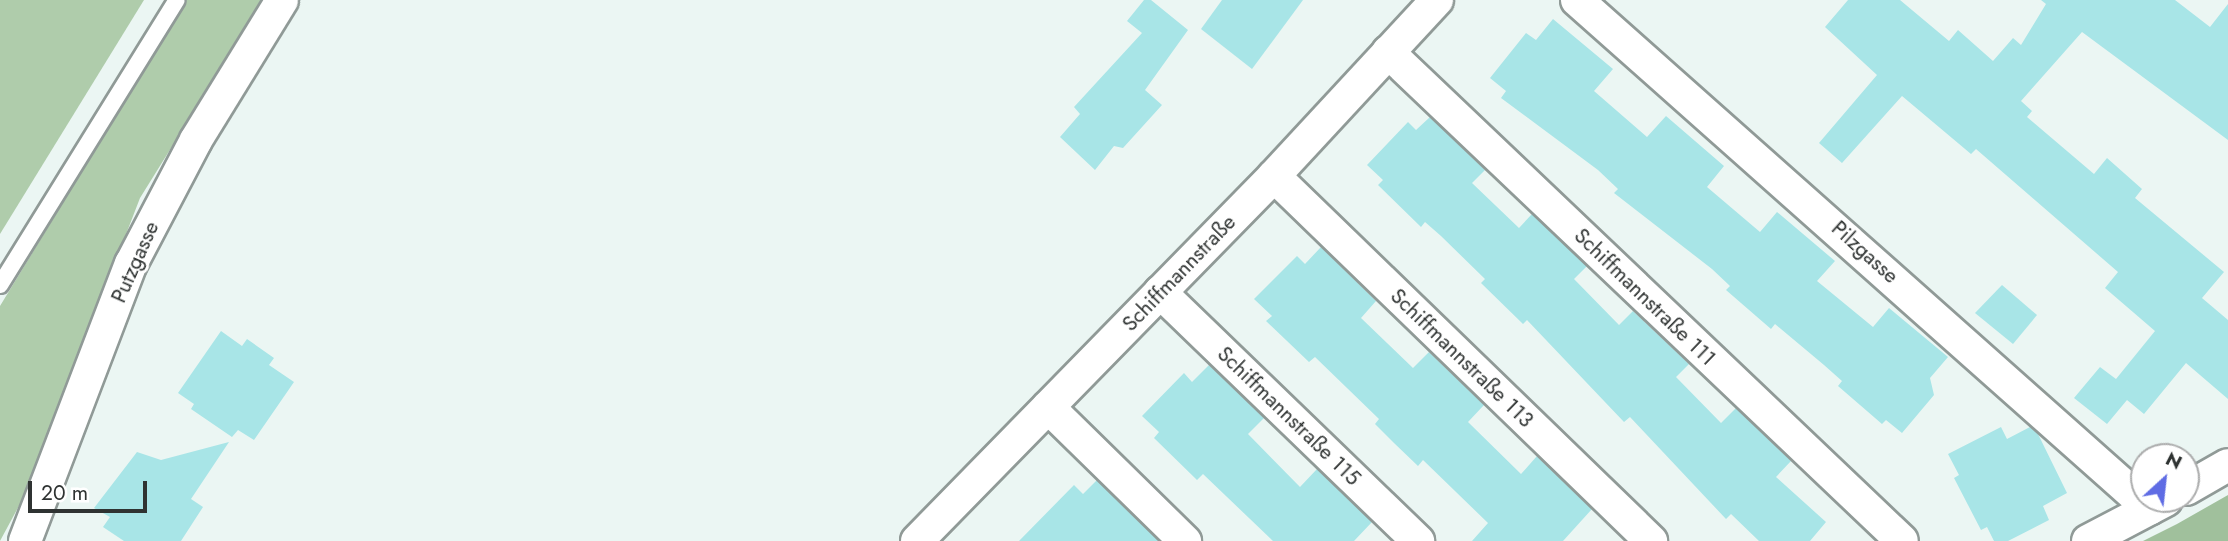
<!DOCTYPE html>
<html>
<head>
<meta charset="utf-8">
<style>
	body { margin:0 }
	#map { position:relative; width:2228px; height:541px; overflow:hidden; background:#ebf6f3; font-family:Jost,sans-serif }
	div>[style] { position:absolute }
	[style*='--x'] { left:calc(var(--x)*1px); top:calc(var(--y)*1px); width:calc(var(--w)*1px); rotate:calc(var(--a)*1deg) }
	.green>* { inset:0; background:#afccab }
	.forest>* { inset:0; background:#a0c09c }
	.building>* { inset:0; background:#a8e5e7 }
	.roads { filter:drop-shadow(2px 0 #909a97) drop-shadow(-2px 0 #909a97) drop-shadow(0 2px #909a97) drop-shadow(0 -2px #909a97) }
	.lane>* { height:16px; margin:-8px; padding:0 8px; transform-origin:8px; border-radius:8px; background:#fff }
	.street>* { height:32px; margin:-16px; padding:0 16px; transform-origin:16px; border-radius:16px; background:#fff }
	span { translate:-50% -50%; white-space:nowrap; text-align:center; line-height:1.15; -webkit-text-stroke:6px #fff; paint-order:stroke }
	.street-label { font-size:21px; color:#2f3332 }
	.north { position:absolute; left:2130px; top:443px; width:70px; height:70px; box-sizing:border-box; background:#fff; border:2px solid #acadad; border-radius:50%; rotate:27deg; font-size:19px; font-weight:700; line-height:28px; text-align:center; color:#2f3332 }
	.north::after { content:''; display:block; margin:auto; width:24px; height:32px; background:#5f6ce4; clip-path:polygon(50% 0,100% 100%,50% 72%,0 100%) }
	.scale { position:absolute; left:28px; top:481px; width:119px; height:32px; box-sizing:border-box; border:4px solid #2f3332; border-top:0; padding-left:9px; font-size:21px; line-height:24px; white-space:nowrap; color:#2f3332; -webkit-text-stroke:5px #fff; paint-order:stroke }
</style>
</head>
<body>
<div id="map">
	<div class="green">
		<div style="clip-path:polygon(0 0,144px 0,0 234px)"></div>
		<div style="clip-path:polygon(186px 0,263px 0,140px 198px,27px 491px,0 541px,0 306px)"></div>
	</div>
	<div class="forest">
		<div style="clip-path:polygon(2228px 495px,2228px 541px,2143px 541px,2177px 524px)"></div>
	</div>
	<div class="building">
		<div style="clip-path:polygon(1144px 0,1151px 0,1188px 30px,1145px 90px,1162px 105px,1123px 148px,1114px 146px,1095px 170px,1060px 137px,1080px 114px,1074px 107px,1142px 33px,1127px 21px)"></div>
		<div style="clip-path:polygon(1222px 0,1303px 0,1252px 69px,1201px 29px)"></div>
		<div style="clip-path:polygon(1848px 0,1900px 0,1949px 41px,1958px 30px,1993px 61px,2013px 38px,2021px 45px,2046px 4px,2041px 0,2175px 0,2210px 27px,2228px 4px,2228px 140px,2082px 32px,2021px 101px,2032px 111px,2027px 117px,2094px 174px,2107px 158px,2142px 189px,2135px 198px,2224px 272px,2202px 298px,2228px 320px,2228px 399px,2186px 363px,2144px 414px,2127px 400px,2107px 424px,2074px 398px,2100px 367px,2116px 379px,2155px 331px,2105px 288px,2118px 272px,1976px 149px,1971px 154px,1902px 96px,1842px 163px,1819px 143px,1877px 75px,1825px 27px)"></div>
		<div style="clip-path:polygon(1553px 19px,1613px 69px,1594px 91px,1647px 137px,1666px 116px,1724px 166px,1707px 187px,1760px 232px,1777px 212px,1835px 261px,1817px 281px,1873px 327px,1889px 308px,1948px 357px,1930px 378px,1934px 395px,1902px 433px,1886px 420px,1882px 424px,1838px 386px,1842px 381px,1824px 365px,1775px 324px,1771px 329px,1726px 290px,1730px 286px,1712px 269px,1614px 193px,1618px 189px,1598px 170px,1501px 98px,1506px 91px,1490px 78px,1526px 33px,1536px 40px)"></div>
		<div style="clip-path:polygon(1430px 117px,1485px 170px,1472px 183px,1519px 228px,1532px 214px,1587px 266px,1574px 279px,1619px 325px,1633px 311px,1689px 364px,1676px 377px,1721px 423px,1736px 408px,1791px 461px,1776px 477px,1826px 522px,1810px 541px,1759px 541px,1731px 514px,1726px 519px,1630px 417px,1624px 422px,1527px 320px,1523px 324px,1481px 283px,1485px 279px,1441px 236px,1425px 222px,1421px 227px,1378px 185px,1383px 180px,1367px 165px,1408px 122px,1416px 130px)"></div>
		<div style="clip-path:polygon(1321px 247px,1376px 301px,1361px 318px,1413px 368px,1429px 352px,1484px 405px,1468px 422px,1521px 474px,1537px 456px,1592px 509px,1563px 541px,1472px 541px,1488px 523px,1423px 460px,1418px 466px,1394px 443px,1375px 424px,1379px 419px,1315px 357px,1309px 362px,1266px 321px,1272px 316px,1254px 299px,1297px 256px,1305px 264px)"></div>
		<div style="clip-path:polygon(2002px 285px,2037px 315px,2013px 344px,1975px 313px)"></div>
		<div style="clip-path:polygon(221px 331px,242px 346px,247px 339px,274px 358px,269px 365px,294px 382px,254px 440px,238px 430px,232px 437px,191px 409px,194px 404px,178px 393px)"></div>
		<div style="clip-path:polygon(1209px 365px,1264px 418px,1248px 434px,1300px 487px,1317px 469px,1372px 522px,1354px 541px,1273px 541px,1203px 474px,1197px 480px,1154px 438px,1159px 432px,1142px 416px,1184px 373px,1192px 382px)"></div>
		<div style="clip-path:polygon(2001px 427px,2007px 439px,2030px 427px,2038px 434px,2067px 493px,2043px 506px,2049px 520px,2008px 541px,1994px 541px,1987px 527px,1981px 530px,1954px 478px,1959px 475px,1948px 454px)"></div>
		<div style="clip-path:polygon(229px 442px,191px 499px,203px 507px,181px 541px,124px 541px,103px 527px,110px 517px,94px 508px,137px 452px,161px 460px)"></div>
		<div style="clip-path:polygon(1097px 480px,1159px 541px,1019px 541px,1074px 485px,1083px 494px)"></div>
	</div>
	<div class="roads">
		<div class="lane">
			<div style="--x:0;--y:285;--w:335;--a:-58.2"></div>
		</div>
		<div class="street">
			<div style="--x:1577;--y:0;--w:766;--a:41.61"></div>
			<div style="--x:1388;--y:52;--w:709;--a:43.57"></div>
			<div style="--x:1274;--y:176;--w:525;--a:44.07"></div>
			<div style="--x:1160;--y:292;--w:359;--a:44"></div>
			<div style="--x:1048;--y:407;--w:192;--a:44.4"></div>
			<div style="--x:2186;--y:489;--w:48;--a:-29.7"></div>
			<div style="--x:25;--y:541;--w:297;--a:-69.1"></div>
			<div style="--x:131;--y:264;--w:140;--a:-62.3"></div>
			<div style="--x:196;--y:140;--w:164;--a:-58.4"></div>
			<div style="--x:917;--y:541;--w:511;--a:-45.63"></div>
			<div style="--x:1274;--y:176;--w:240;--a:-47.2"></div>
			<div style="--x:2088;--y:541;--w:88;--a:-27.7"></div>
		</div>
	</div>
	<div class="street-label">
		<span style="left:1865px;top:252px;rotate:42deg">Pilzgasse</span>
		<span style="left:135px;top:262px;rotate:-66deg">Putzgasse</span>
		<span style="left:1179px;top:273px;rotate:-46deg">Schiffmannstraße</span>
		<span style="left:1645px;top:297px;rotate:44deg">Schiffmannstraße 111</span>
		<span style="left:1462px;top:358px;rotate:44deg">Schiffmannstraße 113</span>
		<span style="left:1289px;top:416px;rotate:44deg">Schiffmannstraße 115</span>
	</div>
	<div class="north">N</div>
	<div class="scale">20 m</div>
</div>
</body>
</html>
